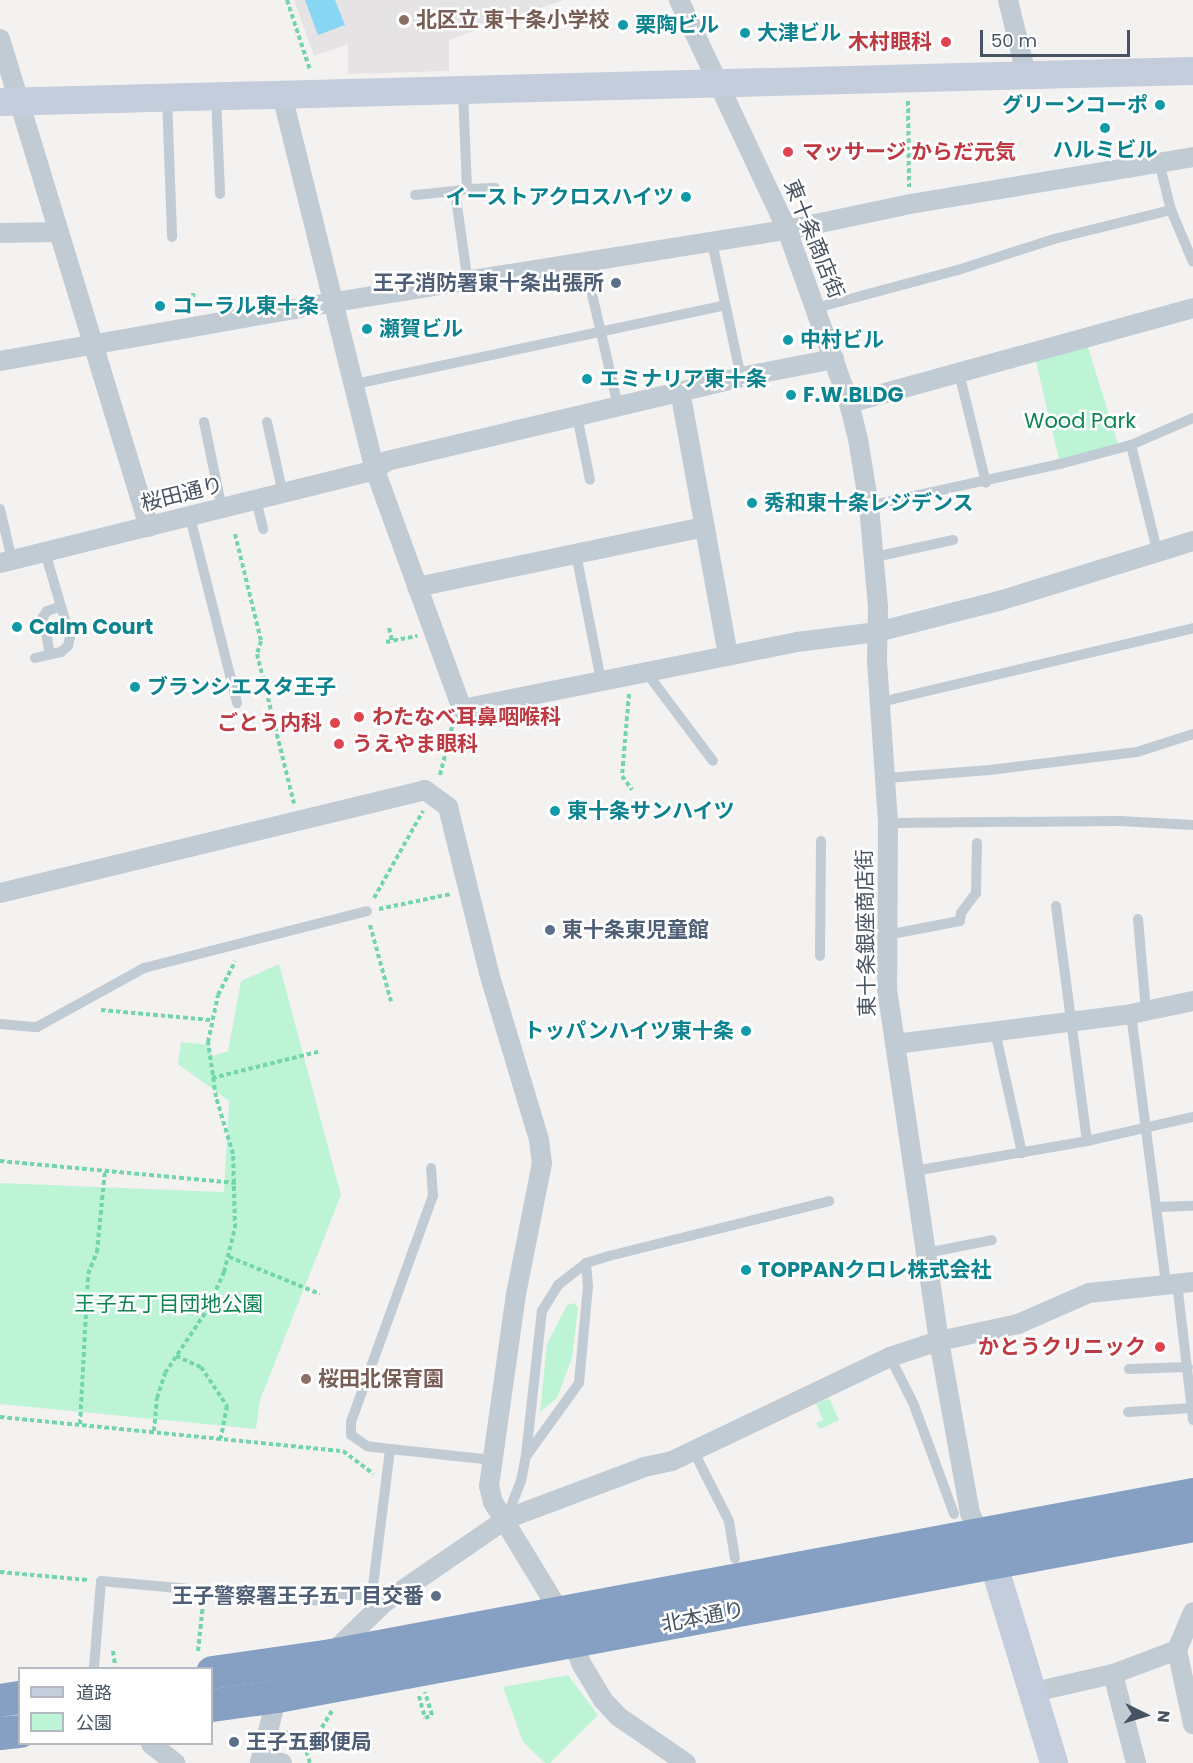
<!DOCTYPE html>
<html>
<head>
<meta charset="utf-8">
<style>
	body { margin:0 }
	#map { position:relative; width:1193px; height:1763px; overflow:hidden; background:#f4f2f1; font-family:Poppins,"Noto Sans JP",sans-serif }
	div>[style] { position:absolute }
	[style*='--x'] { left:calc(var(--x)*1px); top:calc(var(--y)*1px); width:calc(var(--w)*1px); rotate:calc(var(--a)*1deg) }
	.education>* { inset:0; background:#e5e3e3 }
	.green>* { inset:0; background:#bef4d6 }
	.water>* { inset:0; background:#87d6f4 }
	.path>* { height:4px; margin-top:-2px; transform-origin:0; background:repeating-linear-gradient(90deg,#72d5ab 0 4.5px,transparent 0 7.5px) }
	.lane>* { height:10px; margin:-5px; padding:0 5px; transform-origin:5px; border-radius:5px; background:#c1cbd4 }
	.street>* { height:20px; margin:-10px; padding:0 10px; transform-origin:10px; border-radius:10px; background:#c1cbd4 }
	.secondary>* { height:28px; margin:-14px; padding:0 14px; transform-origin:14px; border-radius:14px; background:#c3cddb }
	.highway>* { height:33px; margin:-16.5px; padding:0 16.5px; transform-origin:16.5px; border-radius:16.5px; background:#86a0c4 }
	.dots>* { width:16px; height:16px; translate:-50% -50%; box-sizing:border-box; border:3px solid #fff; border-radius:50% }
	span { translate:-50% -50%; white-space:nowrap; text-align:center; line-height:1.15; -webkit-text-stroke:5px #fff; paint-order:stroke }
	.education-label { font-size:21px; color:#785e54; font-weight:700 }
	.left { translate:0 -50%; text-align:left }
	.culture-label { font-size:21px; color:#0d838f; font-weight:700 }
	.right { translate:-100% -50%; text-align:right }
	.health-label { font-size:21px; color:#be3a42; font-weight:700 }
	.street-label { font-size:21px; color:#475361 }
	.service-label { font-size:21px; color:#4e5e75; font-weight:700 }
	.park-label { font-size:21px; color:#0f8553 }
	.legend { position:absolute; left:18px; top:1667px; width:195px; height:78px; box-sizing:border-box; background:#fff; border:2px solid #b5bac0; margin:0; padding:8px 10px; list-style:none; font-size:18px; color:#475361 }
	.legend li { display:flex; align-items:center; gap:12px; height:30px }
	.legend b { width:30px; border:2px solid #b5bac0 }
	.north { position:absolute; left:1115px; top:1685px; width:60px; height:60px; -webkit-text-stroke:4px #fff; paint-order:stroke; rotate:95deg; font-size:16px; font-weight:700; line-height:24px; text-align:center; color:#475361 }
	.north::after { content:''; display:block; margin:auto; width:21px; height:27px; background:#475361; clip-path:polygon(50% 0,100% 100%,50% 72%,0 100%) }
	.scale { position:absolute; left:980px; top:30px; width:150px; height:27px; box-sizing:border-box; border:3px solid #475361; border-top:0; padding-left:8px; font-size:18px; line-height:21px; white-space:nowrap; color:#475361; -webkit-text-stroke:4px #fff; paint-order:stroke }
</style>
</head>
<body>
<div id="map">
	<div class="education">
		<div style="clip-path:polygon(294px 0,564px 0,449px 40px,449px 71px,348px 74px,348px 44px,314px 56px)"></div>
	</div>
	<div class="green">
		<div style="clip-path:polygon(1088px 347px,1118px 444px,1059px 460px,1035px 358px)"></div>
		<div style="clip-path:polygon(279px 964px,341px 1195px,260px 1400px,256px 1429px,0 1404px,0 1183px,224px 1192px,229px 1101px,178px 1064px,181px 1042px,210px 1045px,212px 1056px,228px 1051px,241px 981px)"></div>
		<div style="clip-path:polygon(575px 1303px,578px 1308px,572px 1358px,557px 1398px,540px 1412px,547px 1344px,567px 1305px)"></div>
		<div style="clip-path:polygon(829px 1398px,839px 1420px,820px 1429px,816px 1423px,823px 1420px,816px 1404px)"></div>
		<div style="clip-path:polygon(568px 1675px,598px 1715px,550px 1763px,545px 1763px,523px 1742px,503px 1687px)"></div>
	</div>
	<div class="water">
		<div style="clip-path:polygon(305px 0,335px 0,345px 25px,318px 35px)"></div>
	</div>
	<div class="path">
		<div style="--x:287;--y:0;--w:74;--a:71.8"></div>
		<div style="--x:908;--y:101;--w:86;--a:89.3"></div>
		<div style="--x:193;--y:293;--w:14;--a:82"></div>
		<div style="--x:235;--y:534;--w:110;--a:76.3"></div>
		<div style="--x:261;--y:641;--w:14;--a:107"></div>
		<div style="--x:257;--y:654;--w:154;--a:76.1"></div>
		<div style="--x:389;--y:628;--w:13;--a:77"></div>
		<div style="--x:386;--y:642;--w:32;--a:-11"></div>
		<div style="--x:629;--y:694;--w:82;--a:94.9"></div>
		<div style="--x:622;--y:776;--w:17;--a:54"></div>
		<div style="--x:440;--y:775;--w:54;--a:-76"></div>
		<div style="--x:374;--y:898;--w:100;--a:-60.6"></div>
		<div style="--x:379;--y:909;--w:74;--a:-11.8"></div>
		<div style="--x:370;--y:925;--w:79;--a:74.6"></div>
		<div style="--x:101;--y:1010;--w:110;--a:5.2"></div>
		<div style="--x:212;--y:1078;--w:112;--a:-13.9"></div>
		<div style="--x:0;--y:1161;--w:237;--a:5.3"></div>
		<div style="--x:229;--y:1257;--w:98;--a:22.1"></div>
		<div style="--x:176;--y:1356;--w:27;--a:24"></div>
		<div style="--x:201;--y:1367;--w:47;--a:56.3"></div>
		<div style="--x:227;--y:1406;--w:33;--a:101"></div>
		<div style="--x:0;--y:1417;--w:345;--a:5.7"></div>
		<div style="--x:343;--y:1451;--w:38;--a:37"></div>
		<div style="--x:80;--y:1424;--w:150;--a:-86.9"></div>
		<div style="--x:88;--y:1274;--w:24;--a:-68"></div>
		<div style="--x:97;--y:1252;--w:82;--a:-84.4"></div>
		<div style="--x:154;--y:1431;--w:33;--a:-85"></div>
		<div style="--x:157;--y:1398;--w:26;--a:-72"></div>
		<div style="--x:165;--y:1373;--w:76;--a:-56.3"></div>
		<div style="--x:207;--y:1310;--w:42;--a:-65.9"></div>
		<div style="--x:224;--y:1272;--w:45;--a:-76"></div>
		<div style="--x:235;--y:1228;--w:74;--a:-91.5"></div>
		<div style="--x:233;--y:1154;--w:59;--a:-106.6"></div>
		<div style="--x:216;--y:1097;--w:56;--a:-98.3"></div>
		<div style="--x:208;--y:1042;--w:48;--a:-78"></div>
		<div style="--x:218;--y:995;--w:38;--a:-63"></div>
		<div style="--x:0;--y:1572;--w:88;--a:5.2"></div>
		<div style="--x:113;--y:1651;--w:15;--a:82"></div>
		<div style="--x:198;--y:1651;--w:47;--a:-83.9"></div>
		<div style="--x:419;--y:1696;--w:23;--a:75"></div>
		<div style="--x:425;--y:1718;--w:8;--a:-23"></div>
		<div style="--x:432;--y:1715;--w:24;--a:-107"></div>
		<div style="--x:286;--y:1731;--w:9;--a:49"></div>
		<div style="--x:292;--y:1738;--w:26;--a:-9"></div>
		<div style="--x:318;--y:1734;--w:27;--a:-59"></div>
		<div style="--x:302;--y:1737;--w:27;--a:73"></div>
	</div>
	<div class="lane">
		<div style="--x:463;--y:90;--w:99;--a:87.7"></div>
		<div style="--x:467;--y:189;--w:12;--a:171"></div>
		<div style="--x:455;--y:191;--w:93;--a:82"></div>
		<div style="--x:216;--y:97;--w:97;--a:87.6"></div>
		<div style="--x:167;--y:98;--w:139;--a:87.9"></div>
		<div style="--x:1160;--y:166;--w:45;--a:76"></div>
		<div style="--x:1171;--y:210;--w:56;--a:67.1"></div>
		<div style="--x:467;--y:189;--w:28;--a:-2"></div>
		<div style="--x:415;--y:195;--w:40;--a:-5.7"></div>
		<div style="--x:712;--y:242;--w:138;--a:77.9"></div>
		<div style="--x:585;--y:264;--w:146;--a:76.9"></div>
		<div style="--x:816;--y:308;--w:147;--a:-15"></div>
		<div style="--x:958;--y:270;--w:101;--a:-17.9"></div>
		<div style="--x:1054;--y:239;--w:121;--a:-13.9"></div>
		<div style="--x:959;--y:373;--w:113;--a:76.2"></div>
		<div style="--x:355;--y:384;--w:379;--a:-12"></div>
		<div style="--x:577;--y:416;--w:65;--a:78.5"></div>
		<div style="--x:204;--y:422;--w:89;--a:78.3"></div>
		<div style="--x:267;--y:422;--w:74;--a:77.5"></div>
		<div style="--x:1131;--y:445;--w:108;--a:76.1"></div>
		<div style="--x:256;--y:500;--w:30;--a:76"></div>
		<div style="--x:869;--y:506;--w:196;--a:-12.4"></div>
		<div style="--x:1060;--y:464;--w:73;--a:-15"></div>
		<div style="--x:1131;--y:445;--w:68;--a:-23.5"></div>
		<div style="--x:0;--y:509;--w:52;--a:76.8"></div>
		<div style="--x:190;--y:517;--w:192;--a:75.8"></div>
		<div style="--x:576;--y:554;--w:128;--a:78.8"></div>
		<div style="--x:875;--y:557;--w:80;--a:-12.3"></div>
		<div style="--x:50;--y:654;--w:38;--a:-101"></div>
		<div style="--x:43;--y:617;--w:7;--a:-56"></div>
		<div style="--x:47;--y:611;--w:13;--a:-18"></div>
		<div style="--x:35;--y:658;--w:27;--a:-13"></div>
		<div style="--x:61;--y:652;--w:9;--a:-41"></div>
		<div style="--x:68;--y:646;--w:9;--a:-77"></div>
		<div style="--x:70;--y:637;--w:89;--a:-106.4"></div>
		<div style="--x:646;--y:672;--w:111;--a:53"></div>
		<div style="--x:881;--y:702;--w:321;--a:-13.3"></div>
		<div style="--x:887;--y:778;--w:103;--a:-4.4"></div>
		<div style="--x:990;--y:770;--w:148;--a:-7"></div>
		<div style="--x:1137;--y:752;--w:59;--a:-17.8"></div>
		<div style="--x:888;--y:823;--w:232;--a:-0.5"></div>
		<div style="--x:1120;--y:821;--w:73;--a:3.1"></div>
		<div style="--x:1056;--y:906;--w:237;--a:82.5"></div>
		<div style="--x:1138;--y:919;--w:92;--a:85"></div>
		<div style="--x:887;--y:935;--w:74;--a:-10.9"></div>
		<div style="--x:960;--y:921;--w:8;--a:-83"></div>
		<div style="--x:961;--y:913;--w:25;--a:-53"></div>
		<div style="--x:976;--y:893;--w:50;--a:-88.9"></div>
		<div style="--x:820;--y:956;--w:115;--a:-89.5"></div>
		<div style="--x:1131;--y:1014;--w:272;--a:82.6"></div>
		<div style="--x:0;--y:1024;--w:37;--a:5"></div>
		<div style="--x:37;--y:1027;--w:122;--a:-28.9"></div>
		<div style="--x:144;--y:968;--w:230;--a:-14.3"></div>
		<div style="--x:995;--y:1031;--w:125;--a:77.5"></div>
		<div style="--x:914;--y:1171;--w:176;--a:-9.8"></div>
		<div style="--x:1087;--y:1141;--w:109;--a:-12.8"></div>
		<div style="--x:1158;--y:1207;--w:35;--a:-2"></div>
		<div style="--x:926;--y:1253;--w:67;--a:-11.1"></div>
		<div style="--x:1177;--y:1283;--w:138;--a:83.3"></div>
		<div style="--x:890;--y:1357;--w:54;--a:63.4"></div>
		<div style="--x:914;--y:1405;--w:116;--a:69.8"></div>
		<div style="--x:1129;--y:1369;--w:59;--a:-1.9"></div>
		<div style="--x:1128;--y:1412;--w:64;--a:-3.6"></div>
		<div style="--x:390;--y:1449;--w:23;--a:-173"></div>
		<div style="--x:367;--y:1446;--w:19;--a:-145"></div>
		<div style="--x:351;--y:1435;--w:13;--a:-90"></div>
		<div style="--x:351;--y:1422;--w:240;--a:-70.1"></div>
		<div style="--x:433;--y:1196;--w:28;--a:-94"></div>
		<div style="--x:694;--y:1452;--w:77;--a:63.1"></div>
		<div style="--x:729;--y:1521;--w:38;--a:81"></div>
		<div style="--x:527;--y:1455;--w:89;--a:-54.2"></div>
		<div style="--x:579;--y:1383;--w:97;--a:-84.7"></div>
		<div style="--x:588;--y:1286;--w:23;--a:-95"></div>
		<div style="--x:506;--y:1519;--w:41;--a:-68.5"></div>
		<div style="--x:521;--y:1481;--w:26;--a:-79"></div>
		<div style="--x:526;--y:1455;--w:145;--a:-83.7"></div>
		<div style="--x:542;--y:1311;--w:31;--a:-58"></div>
		<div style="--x:558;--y:1285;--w:36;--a:-38"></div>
		<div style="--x:586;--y:1263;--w:24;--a:-17"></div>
		<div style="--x:609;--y:1256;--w:227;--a:-14"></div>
		<div style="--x:371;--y:1602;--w:154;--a:-82.9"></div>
		<div style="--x:390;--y:1449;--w:104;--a:6.1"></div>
		<div style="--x:94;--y:1668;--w:87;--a:-85.4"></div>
		<div style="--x:101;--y:1581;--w:230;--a:5.2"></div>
		<div style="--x:330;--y:1602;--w:15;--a:-32"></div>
		<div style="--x:343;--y:1594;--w:29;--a:4"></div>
	</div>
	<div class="street">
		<div style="--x:679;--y:0;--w:254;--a:64.8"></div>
		<div style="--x:787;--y:230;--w:184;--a:70.3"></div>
		<div style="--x:849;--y:403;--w:37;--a:76"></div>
		<div style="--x:858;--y:439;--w:68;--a:80.7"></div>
		<div style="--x:869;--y:506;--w:101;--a:84.9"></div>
		<div style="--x:878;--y:607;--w:54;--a:91.1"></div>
		<div style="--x:877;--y:661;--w:162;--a:86.1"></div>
		<div style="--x:888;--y:823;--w:166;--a:90.3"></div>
		<div style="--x:887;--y:989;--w:356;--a:81.6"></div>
		<div style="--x:939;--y:1341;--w:175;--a:79.8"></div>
		<div style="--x:970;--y:1513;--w:31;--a:65"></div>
		<div style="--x:1008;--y:0;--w:80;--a:76.3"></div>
		<div style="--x:0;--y:39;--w:510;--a:73.02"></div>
		<div style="--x:282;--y:95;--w:386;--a:76.1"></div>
		<div style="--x:375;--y:470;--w:254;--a:70"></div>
		<div style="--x:462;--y:709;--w:342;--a:-11.3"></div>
		<div style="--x:797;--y:642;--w:81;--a:-7.1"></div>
		<div style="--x:877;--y:632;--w:126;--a:-14.3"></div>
		<div style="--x:999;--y:601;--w:203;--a:-17.2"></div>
		<div style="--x:0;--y:233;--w:57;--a:-1"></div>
		<div style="--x:0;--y:361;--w:340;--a:-10"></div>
		<div style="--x:335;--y:302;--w:458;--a:-9.1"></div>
		<div style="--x:787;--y:230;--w:126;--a:-11.9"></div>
		<div style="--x:910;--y:204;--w:287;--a:-9.4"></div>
		<div style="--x:680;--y:391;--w:269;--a:79.7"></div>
		<div style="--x:849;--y:403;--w:357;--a:-15.4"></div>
		<div style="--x:0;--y:563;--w:386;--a:-13.9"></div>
		<div style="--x:375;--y:470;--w:15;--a:-37"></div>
		<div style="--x:387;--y:461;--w:364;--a:-13.3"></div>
		<div style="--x:741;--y:377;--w:95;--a:-11"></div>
		<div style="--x:417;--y:587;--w:294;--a:-11.8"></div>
		<div style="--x:0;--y:893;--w:437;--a:-13.6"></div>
		<div style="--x:425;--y:790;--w:29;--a:36"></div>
		<div style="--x:448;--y:807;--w:171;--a:76.1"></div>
		<div style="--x:489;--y:973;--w:174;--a:73.3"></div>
		<div style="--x:539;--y:1140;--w:23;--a:83"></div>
		<div style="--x:542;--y:1163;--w:134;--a:101.2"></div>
		<div style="--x:516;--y:1294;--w:194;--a:98"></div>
		<div style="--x:489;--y:1486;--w:16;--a:76"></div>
		<div style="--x:493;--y:1502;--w:129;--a:58.7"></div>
		<div style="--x:560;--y:1612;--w:57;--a:67.5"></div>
		<div style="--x:582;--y:1665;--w:41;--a:59"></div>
		<div style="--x:603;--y:1700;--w:23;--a:47"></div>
		<div style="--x:619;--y:1717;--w:81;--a:34.5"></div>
		<div style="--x:895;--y:1044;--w:238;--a:-7.2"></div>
		<div style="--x:1131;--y:1014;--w:63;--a:-11.8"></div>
		<div style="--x:1177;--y:1650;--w:76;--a:77.8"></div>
		<div style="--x:333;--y:1652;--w:72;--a:-43.9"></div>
		<div style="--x:385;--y:1602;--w:147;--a:-34.4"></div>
		<div style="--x:506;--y:1519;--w:147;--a:-20.6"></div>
		<div style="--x:644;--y:1467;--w:29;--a:-12"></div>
		<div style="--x:672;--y:1461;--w:242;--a:-25.5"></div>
		<div style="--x:890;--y:1357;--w:52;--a:-18.1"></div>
		<div style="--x:939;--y:1341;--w:81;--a:-12.1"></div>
		<div style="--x:1018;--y:1324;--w:77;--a:-23.6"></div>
		<div style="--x:1089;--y:1293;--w:105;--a:-6"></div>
		<div style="--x:1113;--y:1674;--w:92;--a:75.5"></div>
		<div style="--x:1034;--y:1692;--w:81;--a:-12.8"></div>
		<div style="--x:1113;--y:1674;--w:68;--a:-20.6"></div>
		<div style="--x:1177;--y:1650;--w:41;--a:-67.2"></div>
		<div style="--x:151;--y:1744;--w:31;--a:38"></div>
		<div style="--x:260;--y:1761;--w:22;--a:5"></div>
		<div style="--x:260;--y:1763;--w:69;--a:-75.8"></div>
		<div style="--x:277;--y:1696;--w:9;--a:-36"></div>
	</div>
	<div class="secondary">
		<div style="--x:0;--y:102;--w:1193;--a:-1.49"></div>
		<div style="--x:993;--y:1562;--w:210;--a:73.1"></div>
	</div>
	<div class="highway">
		<div style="--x:212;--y:1672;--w:120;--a:-8.1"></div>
		<div style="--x:331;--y:1655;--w:877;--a:-10.58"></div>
		<div style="--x:0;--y:1700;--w:20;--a:-9"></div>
		<div style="--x:212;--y:1705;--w:66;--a:-7.9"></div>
		<div style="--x:277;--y:1696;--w:932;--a:-10.57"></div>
		<div style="--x:0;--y:1733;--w:20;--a:-6"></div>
	</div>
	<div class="dots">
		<div style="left:404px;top:20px;background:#8d6e63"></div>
		<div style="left:623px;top:25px;background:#0f9aa8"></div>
		<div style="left:745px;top:33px;background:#0f9aa8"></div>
		<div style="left:946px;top:42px;background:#e0444e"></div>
		<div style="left:1160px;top:105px;background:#0f9aa8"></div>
		<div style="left:1105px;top:128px;background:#0f9aa8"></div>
		<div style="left:788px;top:152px;background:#e0444e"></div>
		<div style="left:686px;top:197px;background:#0f9aa8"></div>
		<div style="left:616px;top:283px;background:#5c6f8a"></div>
		<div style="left:160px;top:306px;background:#0f9aa8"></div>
		<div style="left:367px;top:329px;background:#0f9aa8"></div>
		<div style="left:788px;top:340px;background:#0f9aa8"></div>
		<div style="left:587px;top:379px;background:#0f9aa8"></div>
		<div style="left:791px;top:395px;background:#0f9aa8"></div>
		<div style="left:752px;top:503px;background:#0f9aa8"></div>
		<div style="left:17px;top:627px;background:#0f9aa8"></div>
		<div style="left:135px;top:687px;background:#0f9aa8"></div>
		<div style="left:359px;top:717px;background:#e0444e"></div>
		<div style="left:335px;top:723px;background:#e0444e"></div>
		<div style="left:339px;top:744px;background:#e0444e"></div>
		<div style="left:555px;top:811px;background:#0f9aa8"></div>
		<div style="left:550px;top:930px;background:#5c6f8a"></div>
		<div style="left:746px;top:1031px;background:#0f9aa8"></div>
		<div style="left:746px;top:1270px;background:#0f9aa8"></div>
		<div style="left:1160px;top:1347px;background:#e0444e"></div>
		<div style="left:306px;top:1379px;background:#8d6e63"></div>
		<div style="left:436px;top:1596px;background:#5c6f8a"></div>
		<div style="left:234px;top:1742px;background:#5c6f8a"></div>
	</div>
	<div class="education-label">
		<span class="left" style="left:416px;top:20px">北区立 東十条小学校</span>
		<span class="left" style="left:318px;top:1379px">桜田北保育園</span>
	</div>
	<div class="culture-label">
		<span class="left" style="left:635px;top:25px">栗陶ビル</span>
		<span class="left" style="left:757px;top:33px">大津ビル</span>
		<span class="right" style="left:1148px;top:105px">グリーンコーポ</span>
		<span style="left:1105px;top:150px">ハルミビル</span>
		<span class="right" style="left:674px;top:197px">イーストアクロスハイツ</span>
		<span class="left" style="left:172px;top:306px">コーラル東十条</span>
		<span class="left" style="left:379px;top:329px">瀬賀ビル</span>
		<span class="left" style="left:800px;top:340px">中村ビル</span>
		<span class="left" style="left:599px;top:379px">エミナリア東十条</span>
		<span class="left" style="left:803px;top:395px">F.W.BLDG</span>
		<span class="left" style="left:764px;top:503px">秀和東十条レジデンス</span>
		<span class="left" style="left:29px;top:627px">Calm Court</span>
		<span class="left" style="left:147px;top:687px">ブランシエスタ王子</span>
		<span class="left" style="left:567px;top:811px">東十条サンハイツ</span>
		<span class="right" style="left:734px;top:1031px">トッパンハイツ東十条</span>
		<span class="left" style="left:758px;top:1270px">TOPPANクロレ株式会社</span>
	</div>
	<div class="health-label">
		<span class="right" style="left:932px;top:42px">木村眼科</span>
		<span class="left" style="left:802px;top:152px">マッサージ からだ元気</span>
		<span class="left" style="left:372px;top:717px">わたなべ耳鼻咽喉科</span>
		<span class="right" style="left:322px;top:723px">ごとう内科</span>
		<span class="left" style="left:352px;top:744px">うえやま眼科</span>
		<span class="right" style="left:1146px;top:1347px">かとうクリニック</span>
	</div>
	<div class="street-label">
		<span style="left:814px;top:239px;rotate:68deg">東十条商店街</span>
		<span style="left:182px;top:494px;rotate:-14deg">桜田通り</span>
		<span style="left:866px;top:933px;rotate:-91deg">東十条銀座商店街</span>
		<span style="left:703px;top:1617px;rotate:-11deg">北本通り</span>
	</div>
	<div class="service-label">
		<span class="right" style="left:604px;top:283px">王子消防署東十条出張所</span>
		<span class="left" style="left:562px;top:930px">東十条東児童館</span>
		<span class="right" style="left:424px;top:1596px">王子警察署王子五丁目交番</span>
		<span class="left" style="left:246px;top:1742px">王子五郵便局</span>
	</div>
	<div class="park-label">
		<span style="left:1080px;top:421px">Wood Park</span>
		<span style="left:169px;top:1304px">王子五丁目団地公園</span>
	</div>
	<ul class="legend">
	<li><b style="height:8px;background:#c3cddb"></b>道路</li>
	<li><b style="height:16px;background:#bef4d6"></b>公園</li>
	</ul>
	<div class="north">N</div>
	<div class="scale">50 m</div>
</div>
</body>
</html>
